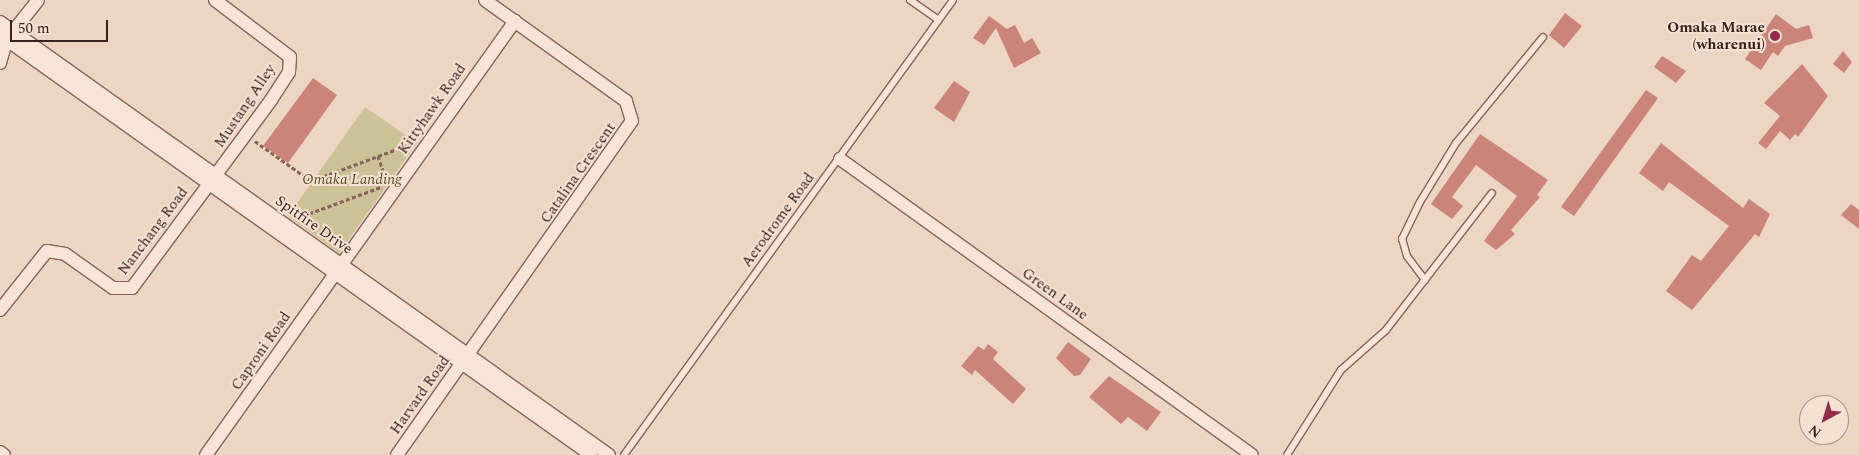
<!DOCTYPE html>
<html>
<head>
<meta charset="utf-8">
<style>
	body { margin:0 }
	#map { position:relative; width:1859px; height:455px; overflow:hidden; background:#edd5c3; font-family:Spectral,serif }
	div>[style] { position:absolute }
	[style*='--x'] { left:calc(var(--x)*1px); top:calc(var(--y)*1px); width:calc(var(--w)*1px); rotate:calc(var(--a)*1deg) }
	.green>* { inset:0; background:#cbc297 }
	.building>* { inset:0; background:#cb8479 }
	.path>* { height:2.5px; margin-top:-1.25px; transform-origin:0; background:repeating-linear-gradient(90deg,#87655a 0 4px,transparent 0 6.5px) }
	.roads { filter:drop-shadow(1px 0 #87655a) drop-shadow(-1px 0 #87655a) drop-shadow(0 1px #87655a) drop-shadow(0 -1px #87655a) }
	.lane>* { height:6px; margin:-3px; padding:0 3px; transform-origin:3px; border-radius:3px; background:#f8e4d6 }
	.street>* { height:12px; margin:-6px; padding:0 6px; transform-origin:6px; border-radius:6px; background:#f8e4d6 }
	.dots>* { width:14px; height:14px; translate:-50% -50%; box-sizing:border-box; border:2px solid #f5e1d2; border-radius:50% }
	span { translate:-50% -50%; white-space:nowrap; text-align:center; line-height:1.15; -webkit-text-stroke:4px #f5e1d2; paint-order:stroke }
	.poi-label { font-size:15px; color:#37231e; font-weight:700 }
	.right { translate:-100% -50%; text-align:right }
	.street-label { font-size:15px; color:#37231e }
	.park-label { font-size:15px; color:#535225; font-style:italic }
	.north { position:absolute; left:1799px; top:395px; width:50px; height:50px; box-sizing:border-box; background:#f5e1d2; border:1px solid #a9958a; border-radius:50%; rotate:219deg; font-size:14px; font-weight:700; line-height:20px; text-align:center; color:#37231e }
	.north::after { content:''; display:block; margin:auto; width:18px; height:22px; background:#952b4a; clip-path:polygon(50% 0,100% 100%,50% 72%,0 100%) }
	.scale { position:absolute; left:10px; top:20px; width:98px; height:22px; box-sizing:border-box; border:2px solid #37231e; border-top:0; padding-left:6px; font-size:15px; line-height:18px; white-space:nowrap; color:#37231e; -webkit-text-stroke:4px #f5e1d2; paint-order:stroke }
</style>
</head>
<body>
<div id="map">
	<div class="green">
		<div style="clip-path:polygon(365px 107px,417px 143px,339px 253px,288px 216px)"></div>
	</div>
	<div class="building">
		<div style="clip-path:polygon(1565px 13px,1582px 26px,1564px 48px,1549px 35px)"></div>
		<div style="clip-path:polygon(1776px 14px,1796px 29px,1809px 25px,1813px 38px,1785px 46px,1778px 56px,1773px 52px,1761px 70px,1745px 59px)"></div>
		<div style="clip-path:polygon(989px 16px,1007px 29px,1015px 25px,1024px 43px,1032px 38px,1041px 53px,1014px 68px,996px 28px,984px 45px,973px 38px)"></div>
		<div style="clip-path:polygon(1843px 51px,1852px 62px,1844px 73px,1833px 64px)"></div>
		<div style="clip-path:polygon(1662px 56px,1686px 71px,1676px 83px,1654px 67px)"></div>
		<div style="clip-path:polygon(1802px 64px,1828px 96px,1798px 137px,1795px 134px,1790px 140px,1780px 131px,1766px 149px,1758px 143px,1780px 116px,1764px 103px)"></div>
		<div style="clip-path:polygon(313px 78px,337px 95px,288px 163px,263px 146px)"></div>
		<div style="clip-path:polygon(954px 81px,970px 92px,954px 122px,934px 108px)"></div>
		<div style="clip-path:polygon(1646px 90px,1658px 98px,1574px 216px,1561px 207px)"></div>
		<div style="clip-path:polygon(1480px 134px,1548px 180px,1537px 195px,1540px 197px,1511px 230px,1515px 234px,1496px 250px,1484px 241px,1517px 196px,1476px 165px,1452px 197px,1463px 206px,1452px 219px,1431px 204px)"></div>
		<div style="clip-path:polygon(1661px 143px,1743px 208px,1749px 199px,1770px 214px,1759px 237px,1755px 234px,1692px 310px,1666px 291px,1692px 255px,1701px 261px,1729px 226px,1669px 182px,1663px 191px,1639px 173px)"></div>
		<div style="clip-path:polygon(1851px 204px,1859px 210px,1859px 229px,1841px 215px)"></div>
		<div style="clip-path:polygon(1068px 342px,1091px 359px,1080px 375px,1074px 376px,1056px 358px)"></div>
		<div style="clip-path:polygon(988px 344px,998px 352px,993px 359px,1026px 389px,1013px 404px,975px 370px,972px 375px,961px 366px,978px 346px,984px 350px)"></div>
		<div style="clip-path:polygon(1109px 376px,1161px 412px,1147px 431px,1128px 417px,1121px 424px,1089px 397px)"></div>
	</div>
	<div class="path">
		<div style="--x:255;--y:141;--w:69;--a:35.5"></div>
		<div style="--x:311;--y:181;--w:109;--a:-20.4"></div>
		<div style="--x:378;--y:156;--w:27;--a:70"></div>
		<div style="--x:297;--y:218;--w:90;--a:-20.3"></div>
	</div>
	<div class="roads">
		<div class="lane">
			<div style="--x:910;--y:0;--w:35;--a:35"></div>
			<div style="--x:1425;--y:280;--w:30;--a:-127"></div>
			<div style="--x:1407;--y:256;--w:18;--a:-106"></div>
			<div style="--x:1402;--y:239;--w:41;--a:-64.1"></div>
			<div style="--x:1420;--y:202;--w:69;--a:-58.6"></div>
			<div style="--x:1456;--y:143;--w:137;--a:-50.6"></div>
			<div style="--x:624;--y:455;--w:561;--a:-54.13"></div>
			<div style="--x:1287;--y:455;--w:101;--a:-57.6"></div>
			<div style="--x:1341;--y:370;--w:60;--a:-41.6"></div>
			<div style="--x:1386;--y:330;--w:173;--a:-52.3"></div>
		</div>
		<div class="street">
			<div style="--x:0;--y:22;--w:747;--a:35.41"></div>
			<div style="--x:0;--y:35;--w:725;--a:35.4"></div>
			<div style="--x:0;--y:48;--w:61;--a:-51.6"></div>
			<div style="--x:0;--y:63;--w:18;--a:-74"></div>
			<div style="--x:840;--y:159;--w:507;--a:35.7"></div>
			<div style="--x:0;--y:310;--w:75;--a:-51.5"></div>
			<div style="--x:47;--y:251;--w:18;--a:9"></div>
			<div style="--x:65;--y:254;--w:59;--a:35.3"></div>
			<div style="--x:113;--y:288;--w:19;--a:0"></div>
			<div style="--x:132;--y:288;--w:234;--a:-53.5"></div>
			<div style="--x:271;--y:100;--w:33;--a:-57"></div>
			<div style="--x:289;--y:72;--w:15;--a:-86"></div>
			<div style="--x:290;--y:57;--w:94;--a:-142.8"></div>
			<div style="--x:0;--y:452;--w:5;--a:37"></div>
			<div style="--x:206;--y:455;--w:533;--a:-54.55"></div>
			<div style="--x:397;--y:455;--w:408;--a:-54.9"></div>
			<div style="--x:632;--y:121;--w:21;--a:-107"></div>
			<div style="--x:626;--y:101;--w:173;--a:-144.4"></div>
		</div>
	</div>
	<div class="dots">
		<div style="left:1775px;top:36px;background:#952b4a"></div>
	</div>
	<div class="poi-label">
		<span class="right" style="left:1765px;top:36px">Omaka Marae<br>(wharenui)</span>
	</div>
	<div class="street-label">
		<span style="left:245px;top:106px;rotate:-56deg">Mustang Alley</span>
		<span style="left:432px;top:109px;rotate:-55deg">Kittyhawk Road</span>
		<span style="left:578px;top:173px;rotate:-55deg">Catalina Crescent</span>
		<span style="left:778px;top:220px;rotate:-54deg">Aerodrome Road</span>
		<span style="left:314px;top:225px;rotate:35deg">Spitfire Drive</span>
		<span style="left:153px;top:231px;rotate:-53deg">Nanchang Road</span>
		<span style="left:1055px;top:294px;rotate:36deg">Green Lane</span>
		<span style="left:261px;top:351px;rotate:-55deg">Caproni Road</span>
		<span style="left:420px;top:395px;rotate:-55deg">Harvard Road</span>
	</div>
	<div class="park-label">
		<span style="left:352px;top:180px">Omaka Landing</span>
	</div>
	<div class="north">N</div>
	<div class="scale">50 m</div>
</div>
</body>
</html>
